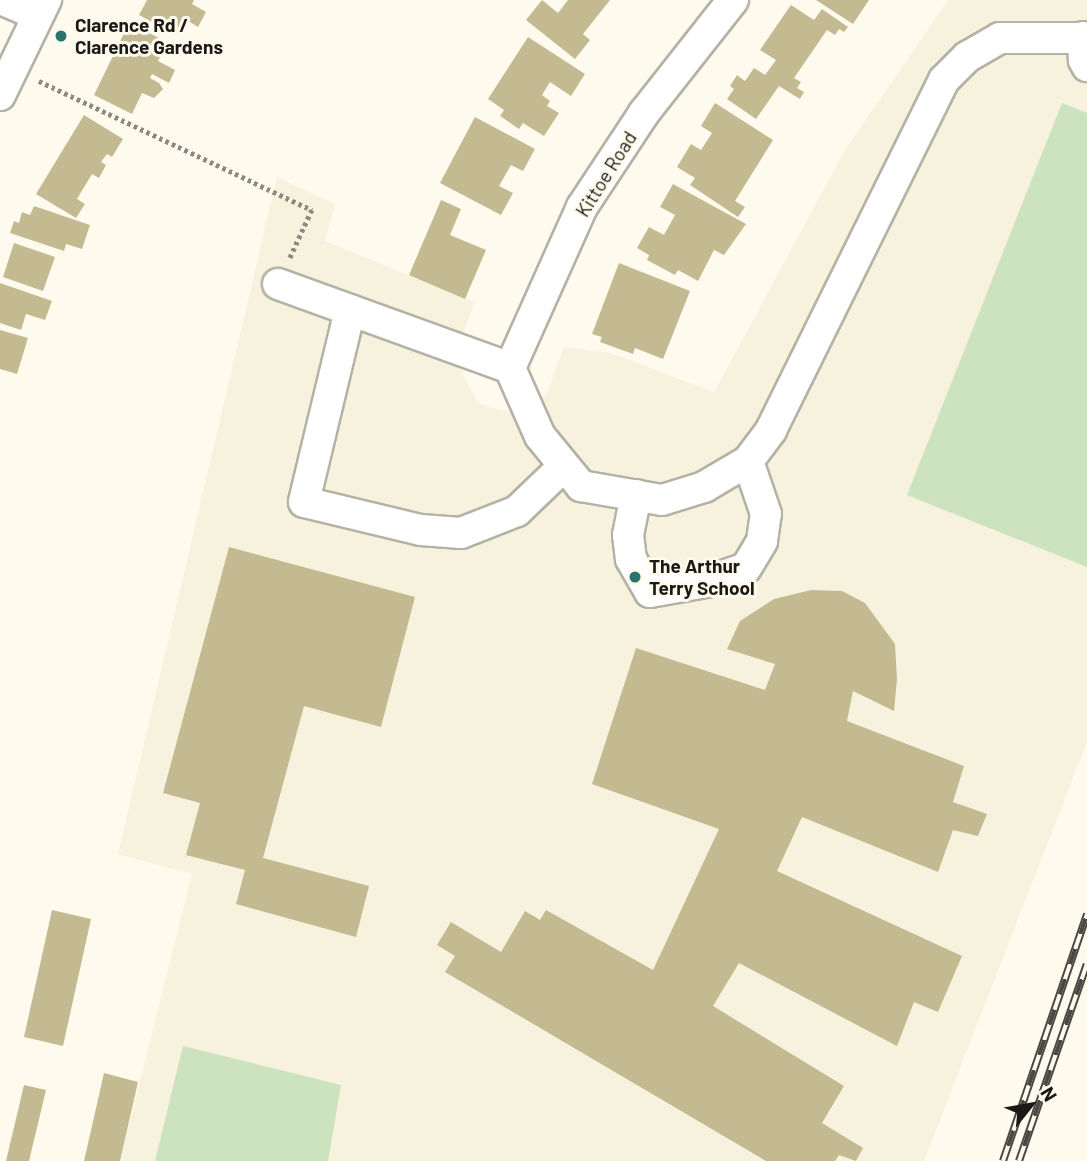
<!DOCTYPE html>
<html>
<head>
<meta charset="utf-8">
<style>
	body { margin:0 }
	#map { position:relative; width:1087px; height:1161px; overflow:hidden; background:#fefbee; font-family:Barlow,sans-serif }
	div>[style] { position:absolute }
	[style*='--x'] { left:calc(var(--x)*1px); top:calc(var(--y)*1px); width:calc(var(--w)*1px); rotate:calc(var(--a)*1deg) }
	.built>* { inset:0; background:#f6f2dd }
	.green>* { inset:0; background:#cde2be }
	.building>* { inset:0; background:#c4ba91 }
	.path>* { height:4.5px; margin-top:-2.25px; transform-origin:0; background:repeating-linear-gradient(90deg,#8c8a82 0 3.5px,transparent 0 7px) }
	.roads { filter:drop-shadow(2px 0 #b4b2a5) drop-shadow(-2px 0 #b4b2a5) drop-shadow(0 2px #b4b2a5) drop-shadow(0 -2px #b4b2a5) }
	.minor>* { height:30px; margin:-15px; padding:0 15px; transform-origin:15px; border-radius:15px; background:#fff }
	.rail>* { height:8px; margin-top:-4px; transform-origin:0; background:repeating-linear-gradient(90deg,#fefbee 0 16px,#4a4842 0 32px); box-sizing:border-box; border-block:2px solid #4a4842 }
	.dots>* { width:19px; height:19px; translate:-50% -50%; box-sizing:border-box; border:4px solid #fefbee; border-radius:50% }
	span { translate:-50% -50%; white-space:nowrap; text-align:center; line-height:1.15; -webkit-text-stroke:6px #fefbee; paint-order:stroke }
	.poi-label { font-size:19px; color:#1a1915; font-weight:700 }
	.left { translate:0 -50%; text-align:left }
	.street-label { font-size:19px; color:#1a1915 }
	.north { position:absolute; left:996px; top:1070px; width:70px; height:70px; -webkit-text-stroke:5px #fefbee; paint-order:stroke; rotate:59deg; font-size:19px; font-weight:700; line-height:28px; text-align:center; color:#1a1915 }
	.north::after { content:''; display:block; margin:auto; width:24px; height:32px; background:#1a1915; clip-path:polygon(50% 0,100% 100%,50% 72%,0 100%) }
</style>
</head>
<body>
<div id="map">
	<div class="built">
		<div style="clip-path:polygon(948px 0,1087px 0,1087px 742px,924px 1161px,120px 1161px,192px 874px,118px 854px,277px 177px,335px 204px,325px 241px,475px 302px,454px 358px,478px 403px,508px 412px,532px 405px,546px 395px,564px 347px,611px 353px,714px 392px,845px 150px)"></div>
	</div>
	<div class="green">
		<div style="clip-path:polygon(1062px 103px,1087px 113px,1087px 567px,907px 495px)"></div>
		<div style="clip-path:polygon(183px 1046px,341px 1085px,328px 1161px,155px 1161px)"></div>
	</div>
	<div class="building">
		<div style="clip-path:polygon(147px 0,194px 0,192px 4px,206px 12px,198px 27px,185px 19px,176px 35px,139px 15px)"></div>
		<div style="clip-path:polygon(542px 0,558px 13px,568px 0,610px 0,583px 34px,590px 40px,575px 59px,526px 20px)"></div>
		<div style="clip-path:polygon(816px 0,869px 0,853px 24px)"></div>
		<div style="clip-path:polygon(791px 5px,814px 20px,822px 9px,848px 27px,844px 32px,839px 29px,835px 35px,827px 30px,794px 78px,801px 82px,797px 88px,804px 92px,800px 99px,779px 86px,756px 119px,727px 99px,734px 89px,730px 86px,737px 75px,745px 81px,754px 68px,765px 75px,776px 60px,760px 50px)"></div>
		<div style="clip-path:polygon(129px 23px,167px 42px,158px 61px,175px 70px,169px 83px,152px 74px,150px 78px,159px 83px,163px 89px,154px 98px,142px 93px,132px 114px,94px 95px)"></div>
		<div style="clip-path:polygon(528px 37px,585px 74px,571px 96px,550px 82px,542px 95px,550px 101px,547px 106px,559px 113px,544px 136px,523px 123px,519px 129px,500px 116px,504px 110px,488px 99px)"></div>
		<div style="clip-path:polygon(715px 103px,773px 140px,735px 201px,745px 207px,738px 217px,690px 185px,695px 178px,677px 167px,691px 144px,701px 150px,712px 133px,701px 126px)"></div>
		<div style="clip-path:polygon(84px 115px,123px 139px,112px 157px,107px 154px,101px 162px,106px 165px,99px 178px,92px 174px,77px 199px,85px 204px,76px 218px,36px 194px)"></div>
		<div style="clip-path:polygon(475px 117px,535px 149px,523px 171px,511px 165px,499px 186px,513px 193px,501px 215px,440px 183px)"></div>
		<div style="clip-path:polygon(673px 184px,746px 224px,724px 255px,714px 250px,698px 281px,678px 270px,675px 275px,647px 260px,649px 255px,637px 248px,649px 227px,664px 235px,675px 215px,660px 207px)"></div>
		<div style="clip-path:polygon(441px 200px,461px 209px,450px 235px,486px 250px,465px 299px,409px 275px)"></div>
		<div style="clip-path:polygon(34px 206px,90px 225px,82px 249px,66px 244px,64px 251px,10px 233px,14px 221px,19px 223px,22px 212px,30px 215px)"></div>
		<div style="clip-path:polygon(14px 243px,55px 257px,43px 291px,3px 277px)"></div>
		<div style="clip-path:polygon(619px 263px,690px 291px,663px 359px,635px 348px,633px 354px,600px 342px,602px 337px,592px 334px)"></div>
		<div style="clip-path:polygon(0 283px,52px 301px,45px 320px,26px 314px,21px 330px,0 323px)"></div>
		<div style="clip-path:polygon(0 330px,28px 338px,17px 374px,0 369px)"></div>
		<div style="clip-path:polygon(229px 547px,415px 597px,381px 727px,304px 706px,263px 858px,369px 886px,356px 937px,236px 904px,245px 870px,186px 855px,200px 803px,163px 793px)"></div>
		<div style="clip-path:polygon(811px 590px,842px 591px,865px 603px,895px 644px,897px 679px,894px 711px,853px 691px,847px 721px,964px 766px,953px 802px,987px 814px,978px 836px,953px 830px,938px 872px,802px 817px,777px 871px,962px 956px,938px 1012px,914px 1002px,897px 1046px,739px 963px,713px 1006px,844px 1086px,822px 1123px,863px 1148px,856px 1161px,839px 1155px,835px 1161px,766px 1161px,445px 972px,455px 956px,437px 945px,451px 922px,501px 952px,525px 911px,540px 920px,546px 910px,653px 970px,719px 829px,592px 784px,636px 648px,765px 690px,775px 664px,727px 649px,740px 621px,774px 599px)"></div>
		<div style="clip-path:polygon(52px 910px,91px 919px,63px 1046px,24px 1037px)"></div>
		<div style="clip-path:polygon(104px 1073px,138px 1082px,120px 1161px,84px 1161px)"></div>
		<div style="clip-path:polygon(24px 1085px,46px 1090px,29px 1161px,6px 1161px)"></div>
	</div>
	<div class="path">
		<div style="--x:39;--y:81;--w:302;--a:25.3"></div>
		<div style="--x:312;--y:210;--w:53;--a:114.6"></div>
	</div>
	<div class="roads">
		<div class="minor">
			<div style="--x:3;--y:0;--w:38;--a:23"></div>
			<div style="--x:1083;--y:37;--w:23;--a:88"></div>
			<div style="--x:1084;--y:60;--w:7;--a:63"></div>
			<div style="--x:0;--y:95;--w:106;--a:-64.2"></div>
			<div style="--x:278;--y:284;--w:247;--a:19.9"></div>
			<div style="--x:510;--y:368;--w:74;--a:66.2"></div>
			<div style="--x:540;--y:436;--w:65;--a:50.6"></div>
			<div style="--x:581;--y:486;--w:82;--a:9.8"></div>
			<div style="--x:662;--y:500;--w:44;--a:-17.2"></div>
			<div style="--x:704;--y:487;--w:51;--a:-30.6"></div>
			<div style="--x:748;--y:461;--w:39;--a:-53"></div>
			<div style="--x:771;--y:430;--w:390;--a:-63.7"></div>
			<div style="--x:944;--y:80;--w:33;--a:-45"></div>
			<div style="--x:967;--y:57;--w:38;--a:-30"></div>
			<div style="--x:1000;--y:38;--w:87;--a:0"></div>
			<div style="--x:350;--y:310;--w:197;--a:103.5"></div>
			<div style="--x:304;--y:502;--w:120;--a:13.5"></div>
			<div style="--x:421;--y:530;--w:40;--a:4.3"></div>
			<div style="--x:461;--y:533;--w:60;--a:-21.4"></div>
			<div style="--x:517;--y:511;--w:65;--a:-43.8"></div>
			<div style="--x:510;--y:368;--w:176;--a:-65.9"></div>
			<div style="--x:582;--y:207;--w:113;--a:-56.6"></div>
			<div style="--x:644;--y:113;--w:144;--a:-51.8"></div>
			<div style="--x:636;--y:495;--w:41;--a:101.3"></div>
			<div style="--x:628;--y:535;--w:24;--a:83"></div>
			<div style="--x:631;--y:559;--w:38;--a:60"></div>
			<div style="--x:650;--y:592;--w:57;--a:-10.1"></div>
			<div style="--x:706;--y:582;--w:42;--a:-19.3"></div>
			<div style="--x:746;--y:568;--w:31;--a:-59"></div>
			<div style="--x:762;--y:541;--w:27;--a:-82"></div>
			<div style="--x:766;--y:514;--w:56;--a:-108.8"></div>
		</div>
	</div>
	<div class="rail">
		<div style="--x:1003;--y:1161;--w:261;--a:-71.2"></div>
		<div style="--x:1019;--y:1161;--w:208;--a:-71"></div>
	</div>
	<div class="dots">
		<div style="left:61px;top:36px;background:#2b736d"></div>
		<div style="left:635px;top:577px;background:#2b736d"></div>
	</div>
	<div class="poi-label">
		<span class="left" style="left:75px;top:36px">Clarence Rd /<br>Clarence Gardens</span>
		<span class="left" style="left:649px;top:577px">The Arthur<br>Terry School</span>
	</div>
	<div class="street-label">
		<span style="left:606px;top:174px;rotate:-58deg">Kittoe Road</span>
	</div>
	<div class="north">N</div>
</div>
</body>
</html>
